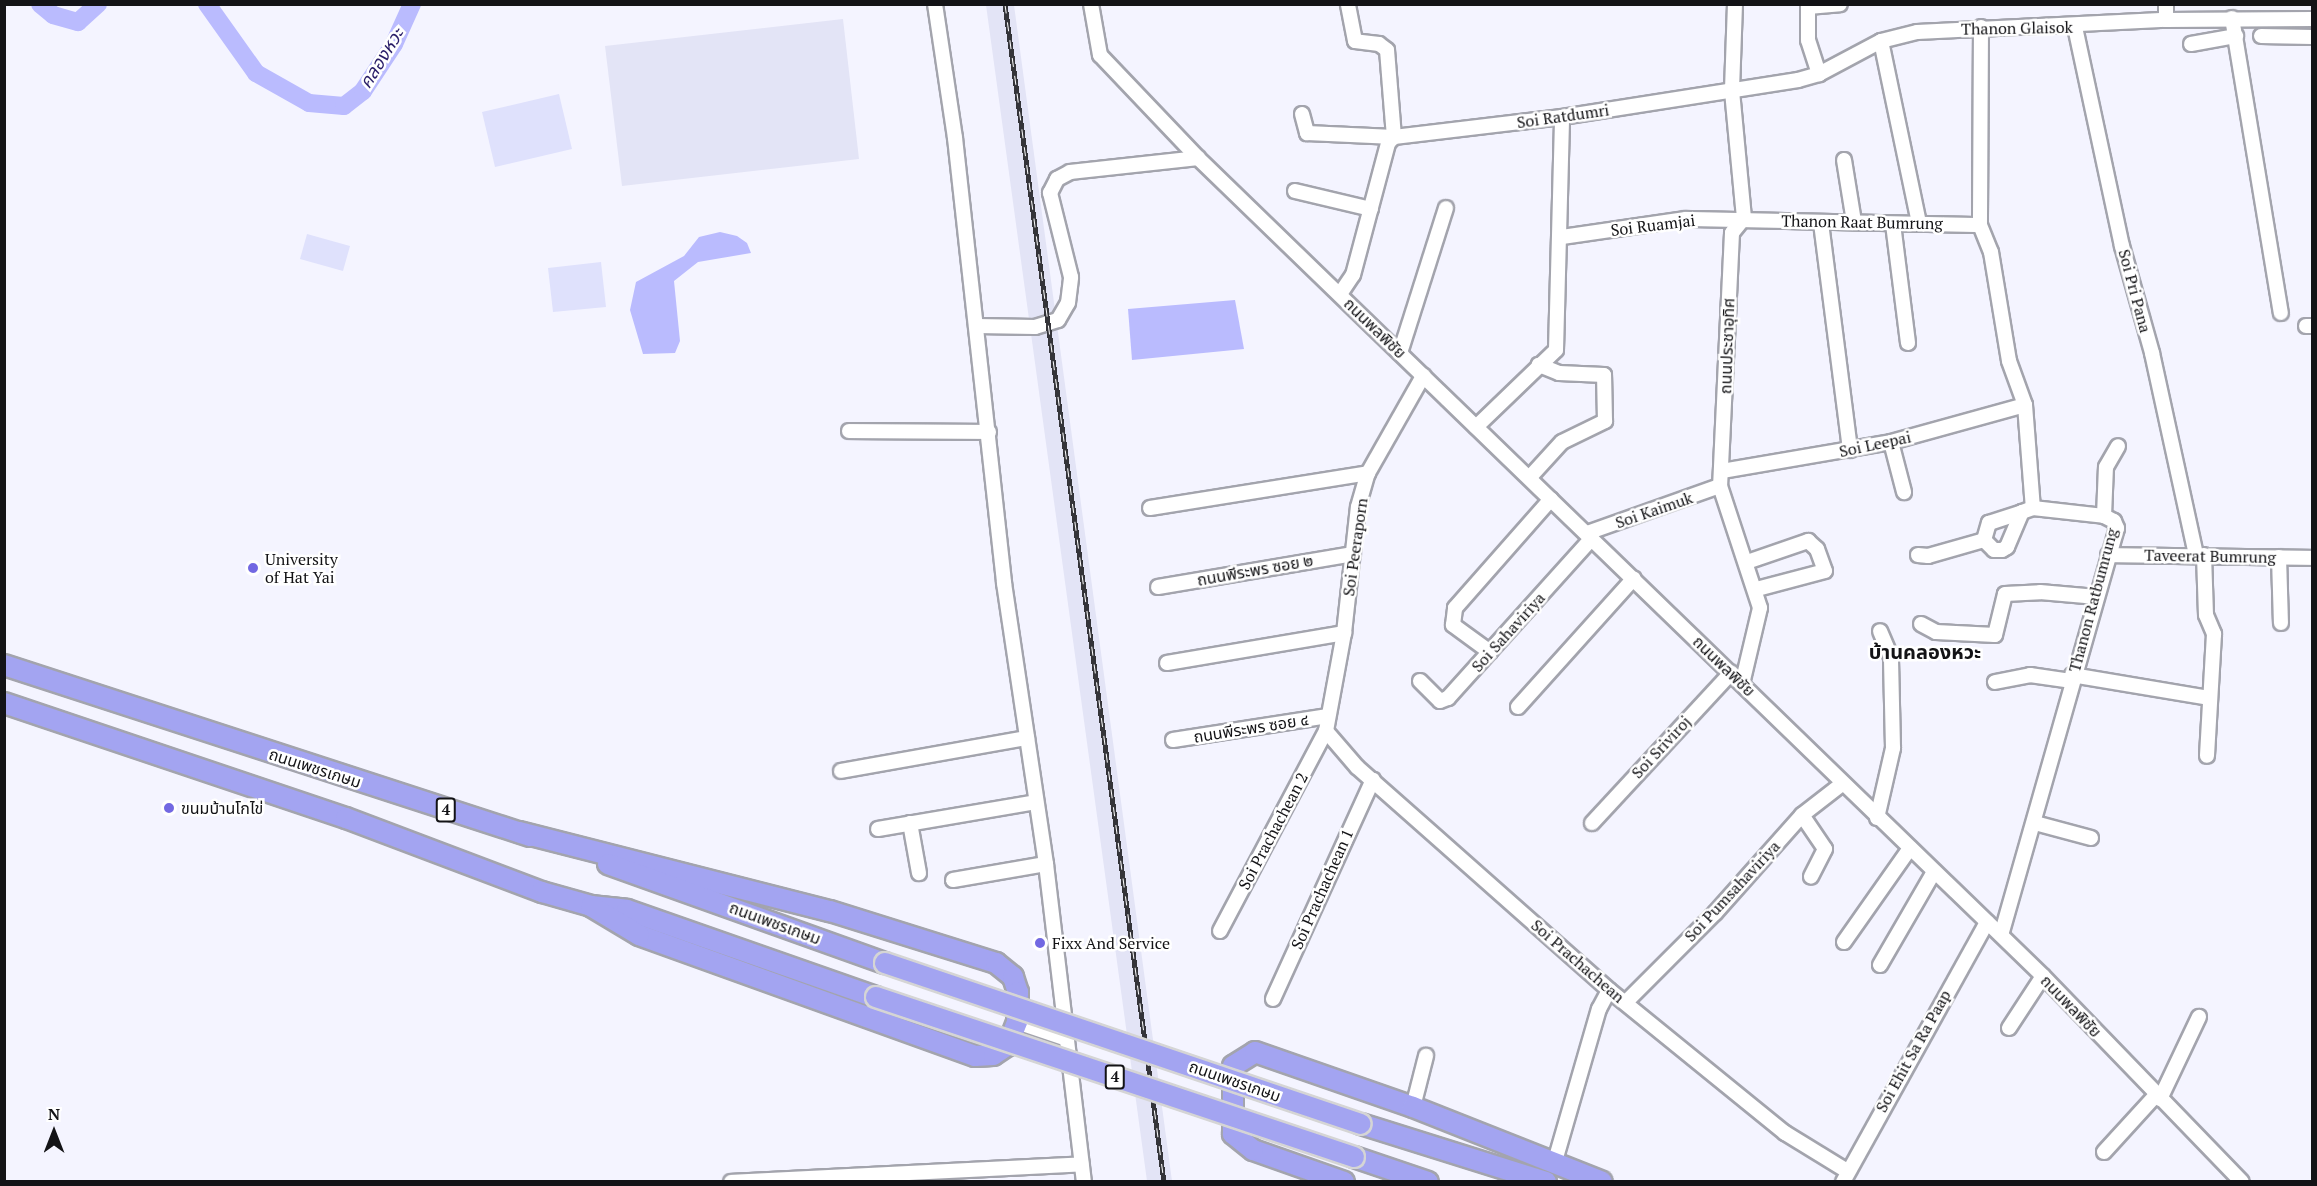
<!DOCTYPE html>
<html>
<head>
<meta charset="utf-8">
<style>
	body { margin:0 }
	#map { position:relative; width:2317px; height:1186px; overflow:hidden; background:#f4f4ff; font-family:"PT Serif","Noto Sans Thai",serif }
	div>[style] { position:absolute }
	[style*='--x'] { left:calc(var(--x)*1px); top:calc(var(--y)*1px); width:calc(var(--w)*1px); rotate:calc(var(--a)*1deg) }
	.built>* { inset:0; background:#e3e4f6 }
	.green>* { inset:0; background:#dfe1fc }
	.water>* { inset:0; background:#babbfe }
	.river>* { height:18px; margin:-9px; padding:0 9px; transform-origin:9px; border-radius:9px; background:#babbfe }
	.roads { filter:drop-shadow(2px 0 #a3a4ad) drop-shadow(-2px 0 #a3a4ad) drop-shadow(0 2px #a3a4ad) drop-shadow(0 -2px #a3a4ad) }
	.minor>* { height:14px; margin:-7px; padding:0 7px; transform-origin:7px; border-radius:7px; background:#fff }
	.highway>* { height:20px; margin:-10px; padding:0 10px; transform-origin:10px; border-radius:10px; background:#a3a4f1 }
	.rail>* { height:5px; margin-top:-2.5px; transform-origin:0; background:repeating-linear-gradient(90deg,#fff 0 9px,#343439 0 18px); box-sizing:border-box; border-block:2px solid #343439 }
	.bridges { filter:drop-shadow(2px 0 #d5d5d5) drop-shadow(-2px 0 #d5d5d5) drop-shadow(0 2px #d5d5d5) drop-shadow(0 -2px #d5d5d5) }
	.highway-bridge>* { height:20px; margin:-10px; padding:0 10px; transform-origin:10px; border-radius:10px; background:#a3a4f1 }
	.dots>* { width:16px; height:16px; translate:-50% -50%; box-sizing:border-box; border:3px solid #fff; border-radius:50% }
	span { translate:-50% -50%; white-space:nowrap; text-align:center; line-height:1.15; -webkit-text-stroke:5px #fff; paint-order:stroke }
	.shield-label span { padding:2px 4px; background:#fff; border:2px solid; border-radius:4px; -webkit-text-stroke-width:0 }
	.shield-label { font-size:15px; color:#131316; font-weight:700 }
	.street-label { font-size:16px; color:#131316 }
	.poi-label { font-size:16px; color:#131316 }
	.left { translate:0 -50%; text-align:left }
	.water-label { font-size:18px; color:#291d68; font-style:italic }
	.quarter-label { font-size:20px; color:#131316; font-weight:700 }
	.frame { position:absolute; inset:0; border:6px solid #131316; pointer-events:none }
	.north { position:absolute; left:24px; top:1102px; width:60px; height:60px; -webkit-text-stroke:4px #fff; paint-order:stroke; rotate:0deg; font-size:16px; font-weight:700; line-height:24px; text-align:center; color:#131316 }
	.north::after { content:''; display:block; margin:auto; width:21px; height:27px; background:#131316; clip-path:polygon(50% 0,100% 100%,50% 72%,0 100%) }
</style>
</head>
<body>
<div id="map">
	<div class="built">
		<div style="clip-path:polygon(986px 5px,1014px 5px,1172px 1181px,1147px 1181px)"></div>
		<div style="clip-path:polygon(843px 19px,859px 159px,622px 186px,605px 46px)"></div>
	</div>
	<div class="green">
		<div style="clip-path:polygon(559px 94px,572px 149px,495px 167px,482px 112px)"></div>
		<div style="clip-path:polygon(307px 234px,350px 246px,343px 271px,300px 259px)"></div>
		<div style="clip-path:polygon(601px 262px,606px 307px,553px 312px,548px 268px)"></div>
	</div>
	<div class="water">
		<div style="clip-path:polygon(720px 232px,737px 236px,747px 243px,751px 253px,698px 262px,674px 281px,680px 341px,675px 353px,643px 354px,630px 310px,636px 282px,684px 256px,699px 237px)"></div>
		<div style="clip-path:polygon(1235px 300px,1244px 349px,1132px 360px,1128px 309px)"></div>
	</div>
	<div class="river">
		<div style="--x:40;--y:4;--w:17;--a:40"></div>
		<div style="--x:53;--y:15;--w:26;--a:16"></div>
		<div style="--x:78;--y:22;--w:27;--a:-42"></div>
		<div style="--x:207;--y:4;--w:85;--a:54.6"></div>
		<div style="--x:256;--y:73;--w:61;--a:29.5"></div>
		<div style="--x:309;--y:103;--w:35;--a:5"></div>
		<div style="--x:344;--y:106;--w:24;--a:-38"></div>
		<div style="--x:363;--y:91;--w:56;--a:-56.6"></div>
		<div style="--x:394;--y:44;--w:44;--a:-65.8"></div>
	</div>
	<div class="roads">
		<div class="minor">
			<div style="--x:935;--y:4;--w:135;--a:81.5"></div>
			<div style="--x:955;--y:138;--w:448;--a:83.7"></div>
			<div style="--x:1004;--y:583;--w:284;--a:81.5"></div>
			<div style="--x:1046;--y:864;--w:320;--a:83.2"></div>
			<div style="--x:1091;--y:4;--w:52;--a:80"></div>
			<div style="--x:1100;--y:55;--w:142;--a:46.4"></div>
			<div style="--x:1198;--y:158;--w:1176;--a:44.07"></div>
			<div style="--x:2043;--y:976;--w:286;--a:46"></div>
			<div style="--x:1735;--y:4;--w:87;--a:92"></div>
			<div style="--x:1732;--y:91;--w:128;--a:84.6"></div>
			<div style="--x:1744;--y:218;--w:19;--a:129"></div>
			<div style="--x:1732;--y:233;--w:253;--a:92.7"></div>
			<div style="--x:1720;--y:486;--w:128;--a:71.8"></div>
			<div style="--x:1760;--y:608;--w:78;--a:103.3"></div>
			<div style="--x:1808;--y:4;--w:36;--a:90"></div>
			<div style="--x:1808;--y:40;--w:36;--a:72"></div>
			<div style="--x:1808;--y:7;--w:32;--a:-5"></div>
			<div style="--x:2232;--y:18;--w:299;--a:80.6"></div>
			<div style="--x:2166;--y:20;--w:16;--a:-90"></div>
			<div style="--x:1981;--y:27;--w:198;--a:90.3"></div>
			<div style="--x:1980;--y:225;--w:29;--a:68"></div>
			<div style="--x:1991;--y:252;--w:110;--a:80.6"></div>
			<div style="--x:2009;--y:361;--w:47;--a:70"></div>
			<div style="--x:2025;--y:405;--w:103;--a:85.6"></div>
			<div style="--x:2033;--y:508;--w:71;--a:6.4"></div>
			<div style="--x:2104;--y:516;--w:11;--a:27"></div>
			<div style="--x:2114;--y:521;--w:8;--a:67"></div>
			<div style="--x:2117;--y:528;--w:423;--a:105.9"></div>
			<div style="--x:2075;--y:27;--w:224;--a:77.9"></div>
			<div style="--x:2122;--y:246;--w:111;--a:74.3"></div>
			<div style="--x:2152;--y:353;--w:207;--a:77.7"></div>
			<div style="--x:2261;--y:36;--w:51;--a:1.1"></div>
			<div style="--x:1881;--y:41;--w:186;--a:78.2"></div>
			<div style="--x:2191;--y:44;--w:46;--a:-10.1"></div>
			<div style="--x:1302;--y:114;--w:20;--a:75"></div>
			<div style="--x:1307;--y:133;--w:87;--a:2.6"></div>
			<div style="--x:1394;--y:137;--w:169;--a:-6.8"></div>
			<div style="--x:1562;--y:117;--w:239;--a:-8.9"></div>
			<div style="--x:1798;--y:80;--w:22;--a:-16"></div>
			<div style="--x:1819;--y:74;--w:70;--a:-28"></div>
			<div style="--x:1881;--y:41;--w:37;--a:-14"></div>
			<div style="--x:1917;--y:32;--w:249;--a:-2.8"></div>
			<div style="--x:2166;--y:20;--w:146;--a:-0.4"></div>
			<div style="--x:1844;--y:160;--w:63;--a:80.8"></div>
			<div style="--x:1295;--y:191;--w:78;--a:13.3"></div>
			<div style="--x:1821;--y:223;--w:229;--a:82.7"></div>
			<div style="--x:1893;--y:224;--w:120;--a:82.8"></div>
			<div style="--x:1562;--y:237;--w:125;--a:-8.3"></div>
			<div style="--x:1686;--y:219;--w:294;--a:1.2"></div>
			<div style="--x:1340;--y:294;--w:23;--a:-56"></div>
			<div style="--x:1353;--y:275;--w:137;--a:-75.1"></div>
			<div style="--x:1388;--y:143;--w:8;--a:-45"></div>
			<div style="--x:1394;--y:137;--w:87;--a:-94.6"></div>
			<div style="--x:1387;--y:50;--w:10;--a:-143"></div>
			<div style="--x:1379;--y:44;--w:24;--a:-173"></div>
			<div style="--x:1355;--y:41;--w:38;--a:-101"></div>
			<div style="--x:977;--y:326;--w:58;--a:1"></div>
			<div style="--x:1035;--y:327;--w:24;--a:-17"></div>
			<div style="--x:1058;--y:320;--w:20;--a:-60"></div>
			<div style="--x:1068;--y:303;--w:26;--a:-83"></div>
			<div style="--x:1071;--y:277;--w:87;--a:-104"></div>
			<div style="--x:1050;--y:193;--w:16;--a:-63"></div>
			<div style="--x:1057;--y:179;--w:15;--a:-28"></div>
			<div style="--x:1070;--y:172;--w:129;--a:-6.2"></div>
			<div style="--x:2306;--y:326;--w:6;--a:0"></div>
			<div style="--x:1400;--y:353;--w:152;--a:-72.4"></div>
			<div style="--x:1476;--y:427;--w:111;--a:-43.9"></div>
			<div style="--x:1556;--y:350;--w:233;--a:-88.5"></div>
			<div style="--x:849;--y:431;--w:140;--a:0.4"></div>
			<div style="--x:1891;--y:442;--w:52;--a:75.4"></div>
			<div style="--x:1722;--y:471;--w:171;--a:-9.7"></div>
			<div style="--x:1891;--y:442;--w:139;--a:-15.4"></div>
			<div style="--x:1530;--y:477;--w:47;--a:-47.6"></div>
			<div style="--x:1562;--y:442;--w:48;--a:-26"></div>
			<div style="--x:1605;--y:421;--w:46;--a:-91.2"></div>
			<div style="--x:1604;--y:375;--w:45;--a:-177.5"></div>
			<div style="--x:1559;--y:373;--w:22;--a:-158"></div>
			<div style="--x:1150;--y:508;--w:221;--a:-9.1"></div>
			<div style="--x:2104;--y:516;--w:49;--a:-87.7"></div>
			<div style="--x:2106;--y:467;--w:24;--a:-60"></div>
			<div style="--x:1587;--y:533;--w:141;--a:-19.5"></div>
			<div style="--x:1984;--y:540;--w:18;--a:-74"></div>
			<div style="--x:1989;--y:523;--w:35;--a:-18"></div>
			<div style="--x:1918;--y:555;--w:10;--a:6"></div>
			<div style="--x:1928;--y:556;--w:58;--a:-15.9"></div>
			<div style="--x:1984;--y:540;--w:14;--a:45"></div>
			<div style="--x:1994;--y:550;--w:8;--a:0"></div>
			<div style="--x:2002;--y:550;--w:6;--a:-31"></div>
			<div style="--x:2007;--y:547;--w:38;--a:-67"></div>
			<div style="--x:2022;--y:512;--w:12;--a:-20"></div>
			<div style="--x:2108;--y:555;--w:204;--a:0.8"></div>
			<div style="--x:2204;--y:555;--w:60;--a:88.1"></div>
			<div style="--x:2206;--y:615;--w:21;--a:67"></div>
			<div style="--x:2214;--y:634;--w:122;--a:93.3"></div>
			<div style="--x:2279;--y:557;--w:66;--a:88.3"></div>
			<div style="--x:1747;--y:562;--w:65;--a:-19"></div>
			<div style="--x:1808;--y:541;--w:12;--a:42"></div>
			<div style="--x:1817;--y:549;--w:23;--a:70"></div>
			<div style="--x:1825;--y:571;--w:70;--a:165.2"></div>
			<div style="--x:1158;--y:587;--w:198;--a:-9.6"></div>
			<div style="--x:1921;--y:624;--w:17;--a:28"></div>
			<div style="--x:1936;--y:632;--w:59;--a:2.9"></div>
			<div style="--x:1995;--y:635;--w:42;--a:-76.3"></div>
			<div style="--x:2005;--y:594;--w:35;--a:-3"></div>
			<div style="--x:2040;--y:592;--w:57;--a:5"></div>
			<div style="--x:1490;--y:652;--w:46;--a:-143.9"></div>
			<div style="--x:1453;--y:625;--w:17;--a:-83"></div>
			<div style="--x:1455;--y:608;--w:145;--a:-48.6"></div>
			<div style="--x:1167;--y:663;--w:180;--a:-9.6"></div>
			<div style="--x:2072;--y:675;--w:140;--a:9.5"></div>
			<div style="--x:1420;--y:681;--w:28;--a:45"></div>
			<div style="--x:1440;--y:701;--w:9;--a:-21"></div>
			<div style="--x:1448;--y:698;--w:215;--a:-48"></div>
			<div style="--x:1995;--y:682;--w:36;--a:-11"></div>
			<div style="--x:2030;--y:675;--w:41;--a:8.3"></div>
			<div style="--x:1518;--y:707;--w:173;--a:-48"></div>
			<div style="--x:1326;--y:731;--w:48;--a:49.3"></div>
			<div style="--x:1357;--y:767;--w:337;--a:41.5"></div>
			<div style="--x:1609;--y:990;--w:227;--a:39.1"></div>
			<div style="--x:1785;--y:1133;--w:73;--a:31.5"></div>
			<div style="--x:1173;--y:740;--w:157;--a:-8.8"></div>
			<div style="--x:841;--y:771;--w:189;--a:-10.1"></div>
			<div style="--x:1802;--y:815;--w:41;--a:55.9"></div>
			<div style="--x:1825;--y:849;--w:31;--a:117"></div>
			<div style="--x:1877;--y:818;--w:72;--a:-77.1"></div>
			<div style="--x:1893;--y:748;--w:91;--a:-91.3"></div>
			<div style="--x:1891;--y:657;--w:28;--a:-113"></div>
			<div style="--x:910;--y:823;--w:51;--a:79.8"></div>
			<div style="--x:1592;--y:823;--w:205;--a:-47.2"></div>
			<div style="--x:2035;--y:823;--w:58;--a:15"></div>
			<div style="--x:878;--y:829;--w:160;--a:-9.7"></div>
			<div style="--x:953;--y:880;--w:94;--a:-9.8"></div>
			<div style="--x:1220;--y:931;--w:226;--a:-62.1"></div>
			<div style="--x:1326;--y:731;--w:100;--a:-79.6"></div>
			<div style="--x:1344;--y:633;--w:127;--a:-83.7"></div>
			<div style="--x:1358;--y:507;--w:35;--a:-74"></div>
			<div style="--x:1368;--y:473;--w:112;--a:-60.4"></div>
			<div style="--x:1844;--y:942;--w:115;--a:-54.9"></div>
			<div style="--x:1880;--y:965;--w:108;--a:-59.9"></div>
			<div style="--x:1273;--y:999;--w:241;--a:-65.5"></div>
			<div style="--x:1626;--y:1002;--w:126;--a:-45"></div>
			<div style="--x:1715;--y:913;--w:131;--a:-48.4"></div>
			<div style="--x:1802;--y:815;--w:51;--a:-37.8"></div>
			<div style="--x:1017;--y:1022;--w:50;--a:18.8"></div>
			<div style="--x:2009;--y:1028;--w:62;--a:-56.8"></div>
			<div style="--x:2160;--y:1099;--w:91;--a:-64.6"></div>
			<div style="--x:1413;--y:1107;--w:53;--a:-75.7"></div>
			<div style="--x:2104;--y:1152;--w:77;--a:-47.6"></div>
			<div style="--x:1555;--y:1161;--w:158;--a:-73.9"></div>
			<div style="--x:1599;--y:1009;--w:21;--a:-62"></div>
			<div style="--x:731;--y:1182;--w:351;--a:-2.9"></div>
			<div style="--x:1843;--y:1182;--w:297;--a:-61"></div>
		</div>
		<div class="highway">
			<div style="--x:4;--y:665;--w:553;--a:18.01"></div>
			<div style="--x:4;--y:703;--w:361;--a:18.6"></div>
			<div style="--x:346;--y:818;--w:210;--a:20.7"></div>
			<div style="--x:542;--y:892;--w:51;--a:15.9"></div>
			<div style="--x:591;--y:906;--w:36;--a:6"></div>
			<div style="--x:627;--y:910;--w:264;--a:19.3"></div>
			<div style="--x:519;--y:832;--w:321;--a:14.3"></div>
			<div style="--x:830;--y:911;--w:174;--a:17.4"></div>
			<div style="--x:996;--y:963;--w:22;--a:39"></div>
			<div style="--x:1013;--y:977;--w:16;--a:72"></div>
			<div style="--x:1018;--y:992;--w:30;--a:92"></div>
			<div style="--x:1017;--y:1022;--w:25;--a:111"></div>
			<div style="--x:1008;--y:1045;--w:18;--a:146"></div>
			<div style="--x:993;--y:1055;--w:18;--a:177"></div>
			<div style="--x:975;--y:1056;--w:357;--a:-160.2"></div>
			<div style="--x:639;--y:935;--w:56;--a:-148.9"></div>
			<div style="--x:608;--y:864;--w:294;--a:19.7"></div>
			<div style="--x:1361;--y:1124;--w:194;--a:17.4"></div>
			<div style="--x:1354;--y:1157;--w:78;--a:18.7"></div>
			<div style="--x:1344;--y:1182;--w:96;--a:-160.6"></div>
			<div style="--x:1253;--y:1150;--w:26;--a:-141"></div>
			<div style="--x:1233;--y:1134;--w:68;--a:-90"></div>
			<div style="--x:1233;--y:1066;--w:26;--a:-32"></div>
			<div style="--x:1255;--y:1052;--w:167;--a:19.2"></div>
			<div style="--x:1413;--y:1107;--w:203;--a:21.6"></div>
		</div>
	</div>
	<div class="rail">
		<div style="--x:1005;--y:4;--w:1189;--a:82.31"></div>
	</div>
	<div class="bridges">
		<div class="highway-bridge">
			<div style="--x:885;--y:963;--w:502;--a:18.69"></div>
			<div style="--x:876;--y:997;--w:504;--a:18.51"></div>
		</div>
	</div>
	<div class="dots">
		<div style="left:253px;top:568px;background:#7268e2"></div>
		<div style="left:169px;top:808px;background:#7268e2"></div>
		<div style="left:1040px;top:943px;background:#7268e2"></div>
	</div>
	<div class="shield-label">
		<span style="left:446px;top:810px">4</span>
		<span style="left:1115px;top:1077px">4</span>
	</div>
	<div class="street-label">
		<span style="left:2017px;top:28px;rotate:-1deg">Thanon Glaisok</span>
		<span style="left:1563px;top:116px;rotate:-8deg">Soi Ratdumri</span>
		<span style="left:1862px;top:222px;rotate:1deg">Thanon Raat Bumrung</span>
		<span style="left:1653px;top:225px;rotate:-7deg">Soi Ruamjai</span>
		<span style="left:2135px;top:291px;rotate:75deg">Soi Pri Pana</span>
		<span style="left:1375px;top:328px;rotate:44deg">ถนนพลพิชัย</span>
		<span style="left:1727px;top:346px;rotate:-88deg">ถนนประชาอุทิศ</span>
		<span style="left:1875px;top:444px;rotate:-12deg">Soi Leepai</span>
		<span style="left:1654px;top:510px;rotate:-19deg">Soi Kaimuk</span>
		<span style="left:1355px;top:547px;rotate:-82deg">Soi Peeraporn</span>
		<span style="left:2210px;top:556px;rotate:1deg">Taveerat Bumrung</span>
		<span style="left:1255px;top:570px;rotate:-10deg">ถนนพีระพร ซอย ๒</span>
		<span style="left:2093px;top:600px;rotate:-75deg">Thanon Ratbumrung</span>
		<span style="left:1508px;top:632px;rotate:-48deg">Soi Sahaviriya</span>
		<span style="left:1724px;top:666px;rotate:44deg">ถนนพลพิชัย</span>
		<span style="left:1251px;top:728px;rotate:-9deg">ถนนพีระพร ซอย ๔</span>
		<span style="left:1661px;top:747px;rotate:-47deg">Soi Sriviroj</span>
		<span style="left:315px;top:768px;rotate:18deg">ถนนเพชรเกษม</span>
		<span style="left:1273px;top:831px;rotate:-62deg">Soi Prachachean 2</span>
		<span style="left:1322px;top:889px;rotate:-66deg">Soi Prachachean 1</span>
		<span style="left:1732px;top:891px;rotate:-47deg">Soi Pumsahaviriya</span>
		<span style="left:775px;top:923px;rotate:20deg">ถนนเพชรเกษม</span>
		<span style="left:1578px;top:961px;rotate:41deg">Soi Prachachean</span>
		<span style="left:2071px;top:1006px;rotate:46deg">ถนนพลพิชัย</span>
		<span style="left:1913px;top:1051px;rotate:-61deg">Soi Ehit Sa Ra Paap</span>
		<span style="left:1235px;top:1081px;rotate:19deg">ถนนเพชรเกษม</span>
	</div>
	<div class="poi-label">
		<span class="left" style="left:265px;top:568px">University<br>of Hat Yai</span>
		<span class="left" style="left:181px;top:808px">ขนมบ้านโกไข่</span>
		<span class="left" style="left:1052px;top:943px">Fixx And Service</span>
	</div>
	<div class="water-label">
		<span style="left:381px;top:58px;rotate:-58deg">คลองหวะ</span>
	</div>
	<div class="quarter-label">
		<span style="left:1925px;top:651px">บ้านคลองหวะ</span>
	</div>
	<div class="frame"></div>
	<div class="north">N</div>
</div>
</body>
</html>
